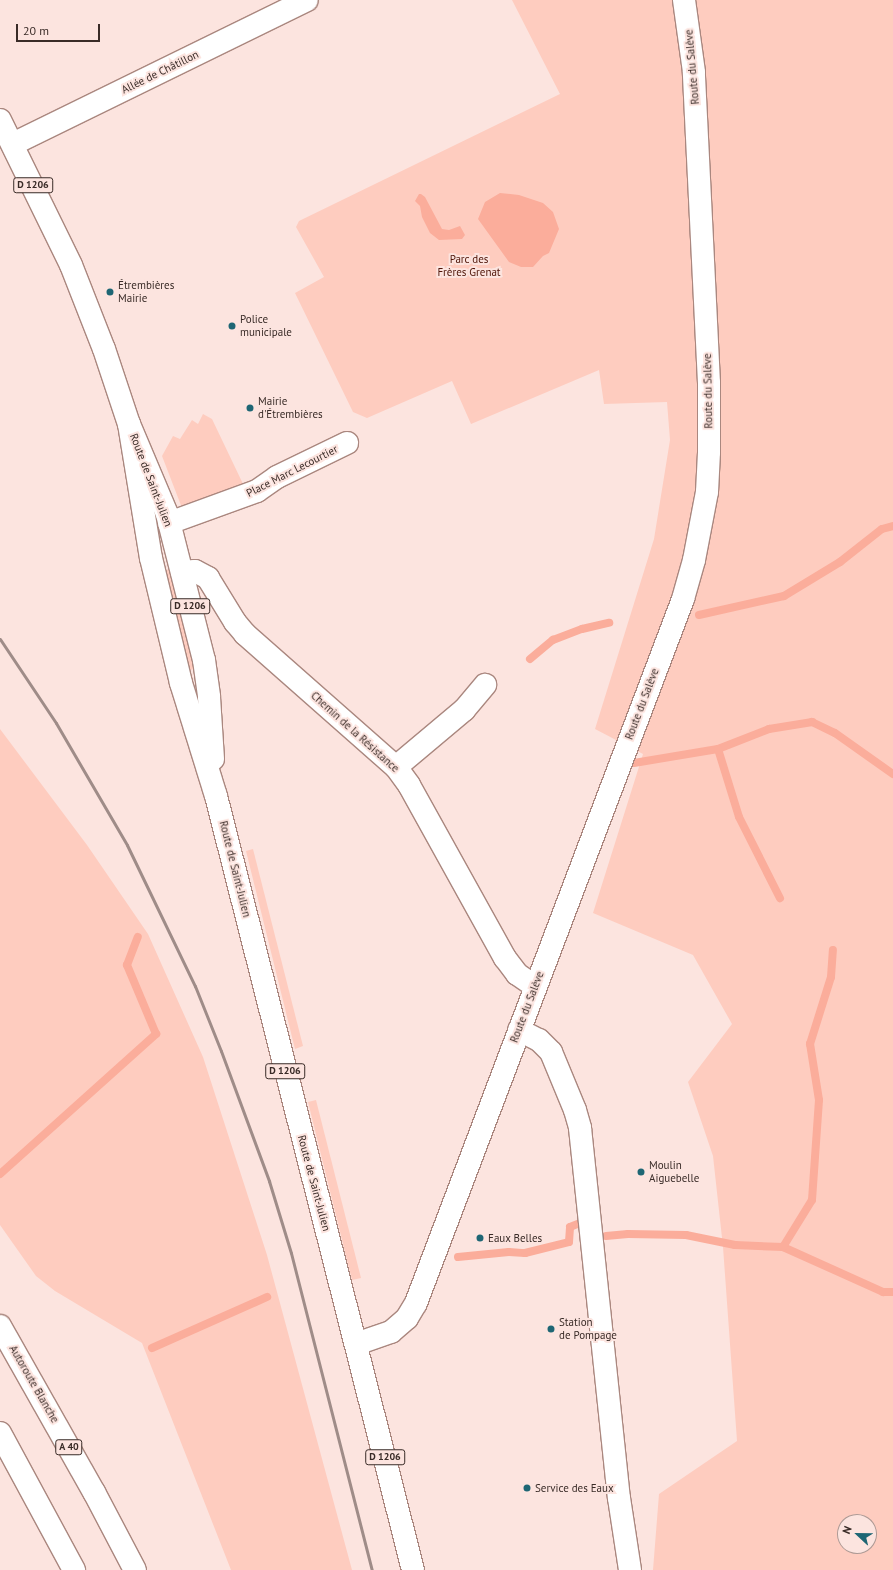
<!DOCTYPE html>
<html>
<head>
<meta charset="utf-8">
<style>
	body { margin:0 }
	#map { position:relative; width:893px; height:1570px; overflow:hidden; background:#fce4df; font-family:"PT Sans",sans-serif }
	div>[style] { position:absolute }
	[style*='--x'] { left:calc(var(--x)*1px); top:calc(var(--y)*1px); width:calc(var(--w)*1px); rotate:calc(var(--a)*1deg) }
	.green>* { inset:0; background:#feccbf }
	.water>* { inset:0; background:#fbad9b }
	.stream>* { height:8px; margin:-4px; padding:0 4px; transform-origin:4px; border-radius:4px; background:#fbad9b }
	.roads { filter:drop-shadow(1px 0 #aa877f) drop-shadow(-1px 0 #aa877f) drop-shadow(0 1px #aa877f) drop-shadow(0 -1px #aa877f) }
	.minor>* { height:22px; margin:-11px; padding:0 11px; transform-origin:11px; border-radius:11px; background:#fff }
	.major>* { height:22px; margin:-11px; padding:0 11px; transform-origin:11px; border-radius:11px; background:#fff }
	.highway>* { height:22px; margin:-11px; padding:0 11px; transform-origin:11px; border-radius:11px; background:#fff }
	.rail>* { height:3px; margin:-1.5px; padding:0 1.5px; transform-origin:1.5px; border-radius:1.5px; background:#9f8c88 }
	.dots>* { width:11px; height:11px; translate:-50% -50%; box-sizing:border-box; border:2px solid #fce4df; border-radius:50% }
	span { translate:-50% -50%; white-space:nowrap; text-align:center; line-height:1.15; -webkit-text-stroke:4px #fce4df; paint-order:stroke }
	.shield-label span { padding:1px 3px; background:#fce4df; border:1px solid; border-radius:3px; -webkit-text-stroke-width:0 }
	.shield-label { font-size:10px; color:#392b27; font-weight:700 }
	.street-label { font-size:11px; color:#392b27 }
	.park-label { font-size:11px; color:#4f1508 }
	.poi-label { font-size:11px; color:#392b27 }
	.left { translate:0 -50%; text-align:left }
	.north { position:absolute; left:837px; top:1514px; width:40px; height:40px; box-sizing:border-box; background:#fce4df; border:1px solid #ae9a95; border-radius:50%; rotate:292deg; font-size:11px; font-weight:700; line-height:16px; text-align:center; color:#392b27 }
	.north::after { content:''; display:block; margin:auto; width:14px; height:18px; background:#1e6674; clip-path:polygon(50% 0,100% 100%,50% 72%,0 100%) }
	.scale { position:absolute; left:16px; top:24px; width:84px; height:18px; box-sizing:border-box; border:2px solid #392b27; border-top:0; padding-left:5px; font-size:12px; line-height:14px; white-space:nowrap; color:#392b27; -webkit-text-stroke:3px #fce4df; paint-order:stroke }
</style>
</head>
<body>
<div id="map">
	<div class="green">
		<div style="clip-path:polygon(evenodd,512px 0,893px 0,893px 1570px,653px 1570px,659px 1494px,737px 1441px,723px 1247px,713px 1156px,688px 1082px,732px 1024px,693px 955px,593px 913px,643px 754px,595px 729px,654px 539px,670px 440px,667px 402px,604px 404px,599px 370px,471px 424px,452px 381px,367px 418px,353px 412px,295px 293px,324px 277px,296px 227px,299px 221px,560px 94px,512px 0,845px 1522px,869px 1522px,869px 1546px,845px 1546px,845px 1522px)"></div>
		<div style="clip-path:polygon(203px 414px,212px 419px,244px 486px,182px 508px,162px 456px,173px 436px,180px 439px,192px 420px,198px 424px)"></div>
		<div style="clip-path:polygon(173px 568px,197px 668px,187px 671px,163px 571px)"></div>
		<div style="clip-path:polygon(0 729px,87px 845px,148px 934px,203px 1057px,267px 1255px,352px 1570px,231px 1570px,142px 1343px,55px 1291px,36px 1276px,0 1225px)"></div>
		<div style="clip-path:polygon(253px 849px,303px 1046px,295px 1049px,246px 851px)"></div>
		<div style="clip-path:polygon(316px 1100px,361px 1278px,352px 1280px,308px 1102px)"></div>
	</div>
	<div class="water">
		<div style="clip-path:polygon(500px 193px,519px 195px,543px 203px,553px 212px,559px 229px,549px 253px,543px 256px,533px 267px,521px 267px,509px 262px,478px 219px,485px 202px)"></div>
		<div style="clip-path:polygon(419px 194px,421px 194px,425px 197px,442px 229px,449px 230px,460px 226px,465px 235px,462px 239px,439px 240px,430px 233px,422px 217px,420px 206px,415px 201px)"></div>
	</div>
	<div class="stream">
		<div style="--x:699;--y:615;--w:87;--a:-12.6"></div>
		<div style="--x:784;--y:596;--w:66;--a:-31.3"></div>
		<div style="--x:840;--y:562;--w:53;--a:-38.2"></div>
		<div style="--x:882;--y:529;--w:11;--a:-15"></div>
		<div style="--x:530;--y:659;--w:30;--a:-40"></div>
		<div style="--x:553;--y:640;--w:31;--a:-21"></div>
		<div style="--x:582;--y:629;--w:28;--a:-13"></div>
		<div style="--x:718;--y:749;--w:55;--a:-21.4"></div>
		<div style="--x:769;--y:729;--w:44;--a:-9.2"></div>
		<div style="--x:812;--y:722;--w:25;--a:26"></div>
		<div style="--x:835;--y:733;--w:71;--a:35.3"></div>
		<div style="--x:634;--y:763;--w:85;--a:-9.5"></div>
		<div style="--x:718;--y:749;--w:71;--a:72.8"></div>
		<div style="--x:739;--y:817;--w:91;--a:63.2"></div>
		<div style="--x:0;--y:1174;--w:210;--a:-41.9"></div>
		<div style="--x:156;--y:1034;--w:75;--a:-112.8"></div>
		<div style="--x:127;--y:965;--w:30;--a:-69"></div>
		<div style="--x:606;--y:1236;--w:22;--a:-5"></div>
		<div style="--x:628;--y:1234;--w:58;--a:1"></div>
		<div style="--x:686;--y:1235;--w:50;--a:11.5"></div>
		<div style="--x:735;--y:1245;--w:48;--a:2.4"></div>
		<div style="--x:783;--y:1247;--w:110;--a:24.2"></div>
		<div style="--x:883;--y:1292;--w:10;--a:0"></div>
		<div style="--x:783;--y:1247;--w:55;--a:-58.3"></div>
		<div style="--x:812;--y:1200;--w:100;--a:-86"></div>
		<div style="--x:819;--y:1100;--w:57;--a:-99.1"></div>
		<div style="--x:810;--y:1044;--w:70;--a:-72.6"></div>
		<div style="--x:831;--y:977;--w:27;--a:-86"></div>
		<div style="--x:458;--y:1257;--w:51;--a:-5.6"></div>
		<div style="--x:509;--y:1252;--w:16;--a:4"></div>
		<div style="--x:525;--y:1253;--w:45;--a:-14"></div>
		<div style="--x:569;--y:1242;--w:15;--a:-86"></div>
		<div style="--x:570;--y:1227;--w:11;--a:-22"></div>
		<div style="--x:152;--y:1348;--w:126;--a:-23.9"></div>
	</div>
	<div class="roads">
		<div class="minor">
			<div style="--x:13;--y:144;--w:327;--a:-26.1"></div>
			<div style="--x:169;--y:523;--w:94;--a:-20"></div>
			<div style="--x:257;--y:491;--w:24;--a:-35"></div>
			<div style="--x:277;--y:477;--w:78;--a:-25.9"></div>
			<div style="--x:182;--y:572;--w:13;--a:-4"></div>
			<div style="--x:195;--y:571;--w:15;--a:28"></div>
			<div style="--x:208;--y:578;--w:52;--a:58.5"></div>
			<div style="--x:235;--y:622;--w:16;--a:50"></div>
			<div style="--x:245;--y:634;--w:201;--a:41.4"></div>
			<div style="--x:396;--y:767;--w:22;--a:54"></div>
			<div style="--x:409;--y:785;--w:198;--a:61"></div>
			<div style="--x:505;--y:958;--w:20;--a:53"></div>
			<div style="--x:517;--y:974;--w:22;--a:34"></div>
			<div style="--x:396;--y:767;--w:89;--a:-40"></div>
			<div style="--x:464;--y:710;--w:33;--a:-50"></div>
			<div style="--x:519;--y:1030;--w:22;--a:27"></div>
			<div style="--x:539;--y:1040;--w:17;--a:45"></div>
			<div style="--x:551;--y:1052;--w:63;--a:67.5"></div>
			<div style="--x:575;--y:1110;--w:19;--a:74"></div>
			<div style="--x:580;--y:1128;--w:372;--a:84"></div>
			<div style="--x:619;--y:1498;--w:73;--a:81.3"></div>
			<div style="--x:356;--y:1344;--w:37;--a:-19"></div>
			<div style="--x:391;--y:1332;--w:21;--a:-41"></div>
			<div style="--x:407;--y:1318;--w:17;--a:-59"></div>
			<div style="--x:416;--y:1303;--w:753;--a:-69.23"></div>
			<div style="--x:683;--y:599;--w:41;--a:-74.2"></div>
			<div style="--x:694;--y:560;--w:69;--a:-79.2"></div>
			<div style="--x:707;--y:492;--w:40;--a:-87.1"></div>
			<div style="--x:709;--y:452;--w:69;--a:-90"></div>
			<div style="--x:709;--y:383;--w:311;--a:-92.8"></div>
			<div style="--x:694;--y:72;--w:73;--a:-97.9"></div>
		</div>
		<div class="major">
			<div style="--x:0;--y:120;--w:161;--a:63.9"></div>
			<div style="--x:71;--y:265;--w:90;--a:68.6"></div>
			<div style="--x:104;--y:349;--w:79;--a:71.6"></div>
			<div style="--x:129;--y:424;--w:98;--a:67.1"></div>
			<div style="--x:167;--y:514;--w:151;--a:75.8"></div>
			<div style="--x:204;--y:660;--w:37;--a:82"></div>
			<div style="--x:209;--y:697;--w:62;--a:86.3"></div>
			<div style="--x:129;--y:424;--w:136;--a:80.7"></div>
			<div style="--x:151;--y:558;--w:129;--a:76.5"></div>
			<div style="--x:181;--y:683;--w:118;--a:72.8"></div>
			<div style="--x:216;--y:796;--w:799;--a:75.72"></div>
		</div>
		<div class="highway">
			<div style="--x:0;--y:1326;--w:191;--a:60.5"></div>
			<div style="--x:94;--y:1492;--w:88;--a:62.3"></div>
			<div style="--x:0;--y:1433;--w:156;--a:61.6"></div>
		</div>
	</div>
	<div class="rail">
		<div style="--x:0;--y:639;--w:101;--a:56.3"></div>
		<div style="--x:56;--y:723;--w:141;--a:59.8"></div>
		<div style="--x:127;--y:845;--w:157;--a:64.3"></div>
		<div style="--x:195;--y:986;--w:70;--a:68.2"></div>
		<div style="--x:221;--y:1051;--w:139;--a:69.7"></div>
		<div style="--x:269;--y:1181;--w:75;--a:73"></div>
		<div style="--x:291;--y:1253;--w:327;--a:75.7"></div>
	</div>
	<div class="dots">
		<div style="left:110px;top:292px;background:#1e6674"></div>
		<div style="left:232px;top:326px;background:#1e6674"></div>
		<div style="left:250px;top:408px;background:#1e6674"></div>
		<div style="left:641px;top:1172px;background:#1e6674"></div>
		<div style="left:480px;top:1238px;background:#1e6674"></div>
		<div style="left:551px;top:1329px;background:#1e6674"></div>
		<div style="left:527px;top:1488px;background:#1e6674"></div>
	</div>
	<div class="shield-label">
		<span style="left:33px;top:185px">D 1206</span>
		<span style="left:190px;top:606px">D 1206</span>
		<span style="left:285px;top:1071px">D 1206</span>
		<span style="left:69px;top:1447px">A 40</span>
		<span style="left:385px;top:1457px">D 1206</span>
	</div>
	<div class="street-label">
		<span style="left:692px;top:67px;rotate:-95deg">Route du Salève</span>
		<span style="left:160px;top:72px;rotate:-26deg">Allée de Châtillon</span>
		<span style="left:708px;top:391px;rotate:-91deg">Route du Salève</span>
		<span style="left:292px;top:471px;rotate:-27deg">Place Marc Lecourtier</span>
		<span style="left:151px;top:480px;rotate:69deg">Route de Saint-Julien</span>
		<span style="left:642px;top:704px;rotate:-69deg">Route du Salève</span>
		<span style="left:355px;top:732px;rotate:42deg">Chemin de la Résistance</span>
		<span style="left:235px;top:869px;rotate:76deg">Route de Saint-Julien</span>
		<span style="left:527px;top:1007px;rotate:-69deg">Route du Salève</span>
		<span style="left:314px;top:1183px;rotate:75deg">Route de Saint-Julien</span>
		<span style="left:34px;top:1384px;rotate:60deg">Autoroute Blanche</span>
	</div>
	<div class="park-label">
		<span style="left:469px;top:266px">Parc des<br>Frères Grenat</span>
	</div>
	<div class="poi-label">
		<span class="left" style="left:118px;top:292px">Étrembières<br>Mairie</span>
		<span class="left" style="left:240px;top:326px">Police<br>municipale</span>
		<span class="left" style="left:258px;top:408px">Mairie<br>d'Étrembières</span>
		<span class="left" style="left:649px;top:1172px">Moulin<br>Aiguebelle</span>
		<span class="left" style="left:488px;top:1238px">Eaux Belles</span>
		<span class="left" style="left:559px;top:1329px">Station<br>de Pompage</span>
		<span class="left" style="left:535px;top:1488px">Service des Eaux</span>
	</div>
	<div class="north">N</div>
	<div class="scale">20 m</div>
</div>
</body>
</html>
